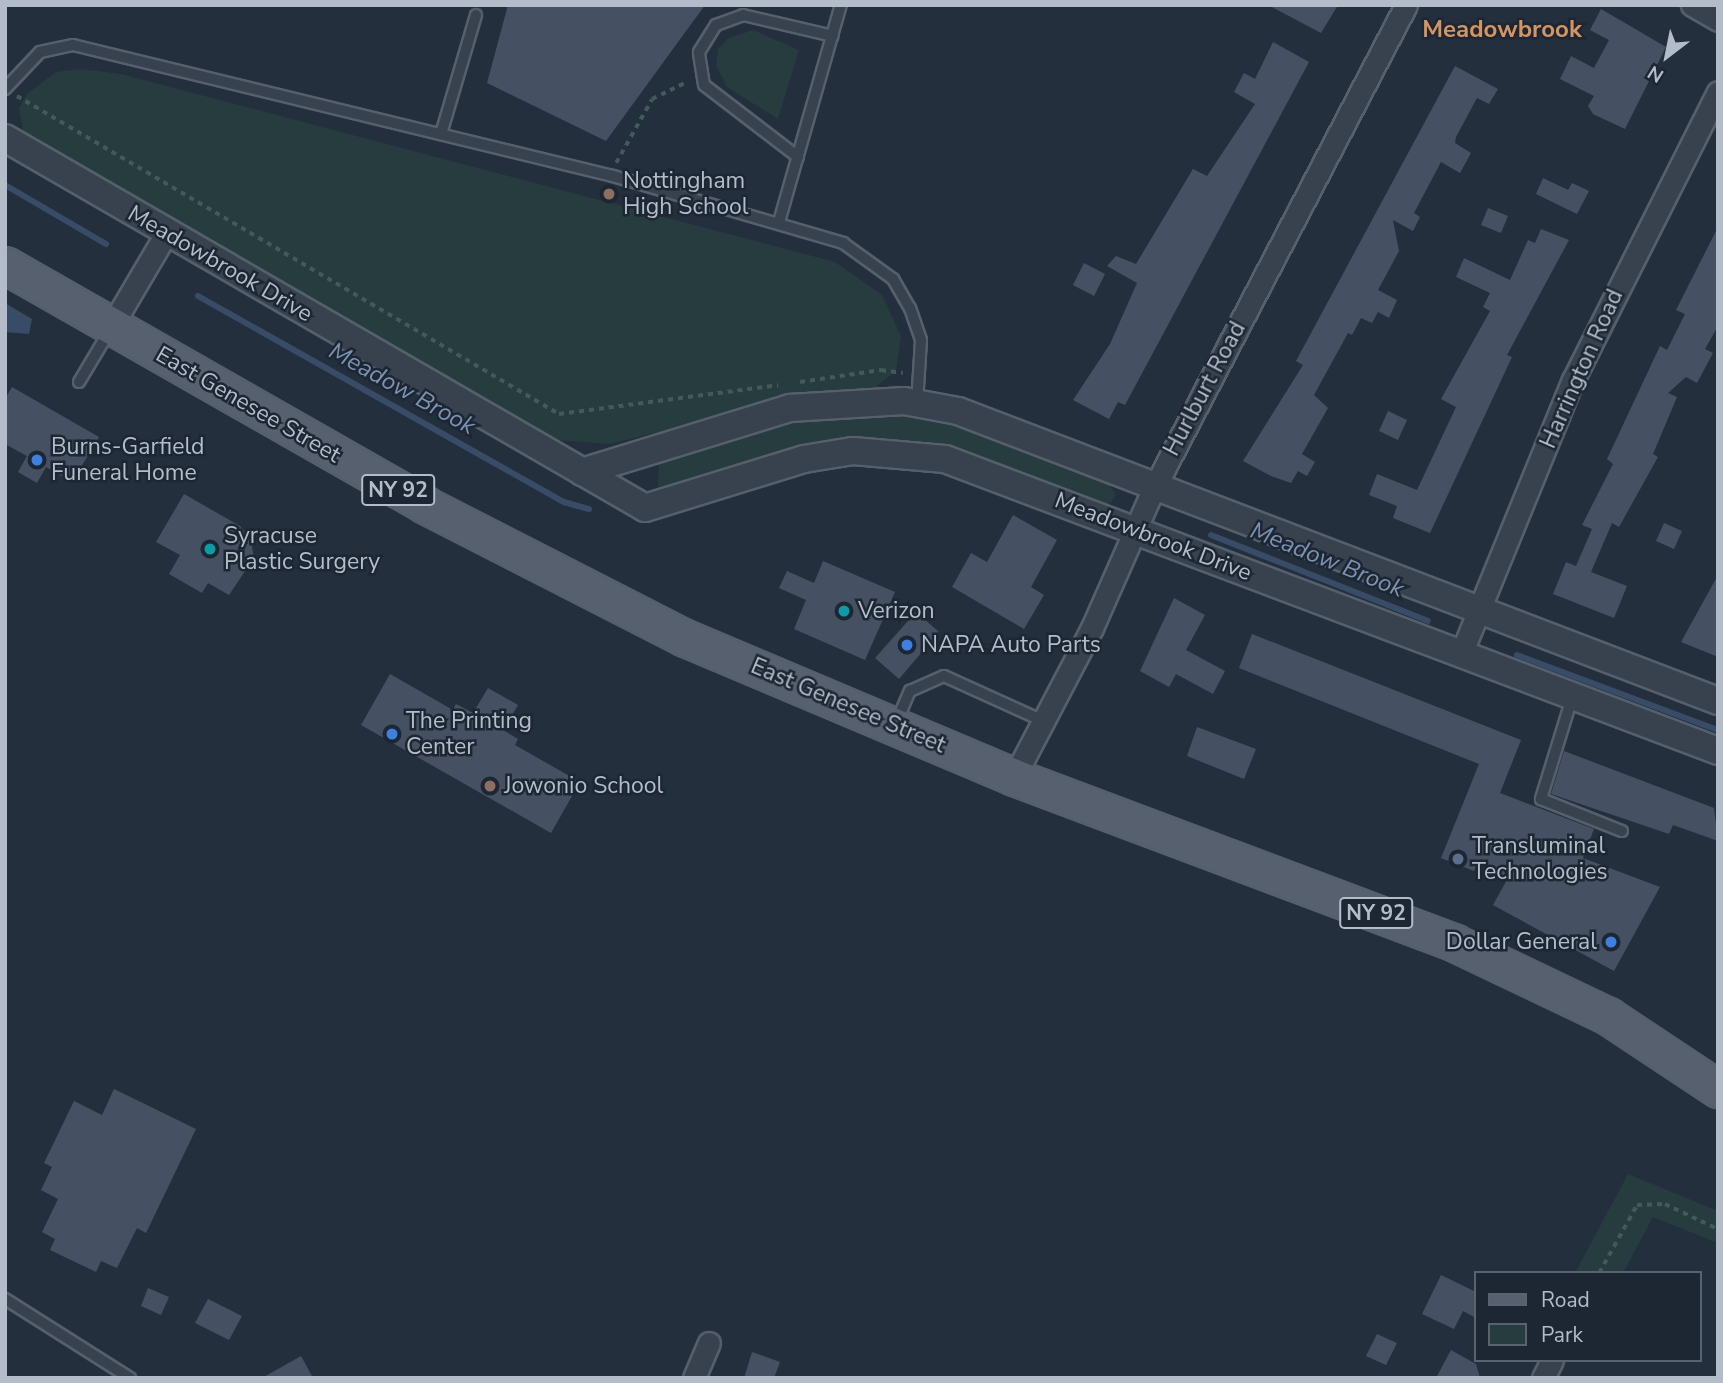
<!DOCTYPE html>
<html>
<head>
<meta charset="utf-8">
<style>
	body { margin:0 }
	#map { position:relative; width:1723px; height:1383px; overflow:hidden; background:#242f3e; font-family:"Nunito Sans",sans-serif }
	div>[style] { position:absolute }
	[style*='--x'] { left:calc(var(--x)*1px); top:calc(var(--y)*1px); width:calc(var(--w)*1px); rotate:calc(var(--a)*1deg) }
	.green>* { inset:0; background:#263c3f }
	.water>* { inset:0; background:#394c67 }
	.stream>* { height:6px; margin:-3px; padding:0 3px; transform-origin:3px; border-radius:3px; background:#394c67 }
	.building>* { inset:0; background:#455162 }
	.path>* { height:3.5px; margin-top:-1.75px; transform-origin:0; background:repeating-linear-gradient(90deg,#44595c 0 5px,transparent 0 10px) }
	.roads { filter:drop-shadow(2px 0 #565f6c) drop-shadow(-2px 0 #565f6c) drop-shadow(0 2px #565f6c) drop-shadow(0 -2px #565f6c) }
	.service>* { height:10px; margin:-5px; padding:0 5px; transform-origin:5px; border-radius:5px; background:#38414e }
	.minor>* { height:21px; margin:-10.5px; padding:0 10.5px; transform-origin:10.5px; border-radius:10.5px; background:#38414e }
	.tertiary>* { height:26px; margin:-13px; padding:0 13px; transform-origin:13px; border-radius:13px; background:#38414e }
	.primary>* { height:35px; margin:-17.5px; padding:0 17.5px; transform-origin:17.5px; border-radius:17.5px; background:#56606e }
	.dots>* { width:19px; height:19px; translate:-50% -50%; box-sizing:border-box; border:4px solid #1d2633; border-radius:50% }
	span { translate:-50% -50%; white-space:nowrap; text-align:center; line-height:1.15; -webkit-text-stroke:5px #1d2633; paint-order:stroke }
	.shield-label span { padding:2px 5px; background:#1d2633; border:2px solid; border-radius:5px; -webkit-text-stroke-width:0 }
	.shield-label { font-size:21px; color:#b4bcc9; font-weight:700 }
	.poi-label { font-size:23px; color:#b4bcc9 }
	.left { translate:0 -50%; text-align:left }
	.right { translate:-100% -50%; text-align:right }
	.street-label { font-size:23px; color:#b4bcc9 }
	.neighbourhood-label { font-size:24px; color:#d59563; font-weight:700 }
	.water-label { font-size:24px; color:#7c92b1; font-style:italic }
	.frame { position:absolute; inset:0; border:7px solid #b4bcc9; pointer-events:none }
	.legend { position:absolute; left:1474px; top:1271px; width:228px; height:91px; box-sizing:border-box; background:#1d2633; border:2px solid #59626f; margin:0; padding:9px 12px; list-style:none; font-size:21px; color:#b4bcc9 }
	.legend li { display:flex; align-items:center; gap:14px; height:35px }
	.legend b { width:35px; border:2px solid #59626f }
	.north { position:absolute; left:1632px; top:21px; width:70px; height:70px; -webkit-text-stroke:5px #1d2633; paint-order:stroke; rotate:212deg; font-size:19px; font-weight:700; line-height:28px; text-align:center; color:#b4bcc9 }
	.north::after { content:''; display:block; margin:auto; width:24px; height:32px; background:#b4bcc9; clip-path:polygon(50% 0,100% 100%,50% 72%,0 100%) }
</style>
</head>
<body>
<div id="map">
	<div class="green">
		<div style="clip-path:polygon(753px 30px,799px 50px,778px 119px,727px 87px,716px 65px,718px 49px,729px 38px)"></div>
		<div style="clip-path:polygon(80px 69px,121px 74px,835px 262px,882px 295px,901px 336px,896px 371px,874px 388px,802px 398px,609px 444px,556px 440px,24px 136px,19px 108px,27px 94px,56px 72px)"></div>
		<div style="clip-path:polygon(867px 411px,956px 424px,1107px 482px,1116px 495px,1108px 507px,919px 446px,663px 492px,658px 486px,659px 460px,792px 419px)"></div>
		<div style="clip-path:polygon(1628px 1174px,1718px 1211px,1718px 1243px,1653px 1217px,1623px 1273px,1575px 1273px)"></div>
	</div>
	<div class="water">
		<div style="clip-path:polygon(5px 303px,32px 319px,29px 334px,5px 332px)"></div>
	</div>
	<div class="stream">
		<div style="--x:5;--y:185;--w:117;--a:30.3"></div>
		<div style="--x:198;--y:296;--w:420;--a:29.4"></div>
		<div style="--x:564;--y:502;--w:26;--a:16"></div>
		<div style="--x:1211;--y:535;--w:233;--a:21.6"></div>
		<div style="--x:1517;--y:655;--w:215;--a:20.5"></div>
	</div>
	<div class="building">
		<div style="clip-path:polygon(508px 5px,705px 5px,606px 141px,487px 83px)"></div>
		<div style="clip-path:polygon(1268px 5px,1338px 5px,1321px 33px)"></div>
		<div style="clip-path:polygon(1601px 9px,1666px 47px,1625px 129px,1593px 114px,1588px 106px,1594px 96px,1560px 79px,1571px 56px,1594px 68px,1609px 40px,1590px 30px)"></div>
		<div style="clip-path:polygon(1273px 42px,1309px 62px,1125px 405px,1118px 402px,1109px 419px,1073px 400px,1110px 344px,1137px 283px,1107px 266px,1116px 256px,1136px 264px,1193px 169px,1207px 176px,1255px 104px,1234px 92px,1244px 73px,1255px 79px)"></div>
		<div style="clip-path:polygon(1455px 66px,1498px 89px,1489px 104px,1477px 98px,1456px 137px,1455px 143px,1471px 153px,1460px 173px,1441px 162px,1414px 213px,1420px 217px,1413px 231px,1393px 220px,1399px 251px,1378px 290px,1397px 300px,1389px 318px,1378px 312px,1372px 323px,1361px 318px,1352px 335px,1348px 333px,1314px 395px,1328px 408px,1302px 454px,1315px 462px,1307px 476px,1298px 471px,1291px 483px,1271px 476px,1243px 461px,1303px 365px,1296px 361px)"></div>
		<div style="clip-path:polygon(1543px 178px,1568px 190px,1572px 183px,1589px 191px,1577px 214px,1536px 194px)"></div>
		<div style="clip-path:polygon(1488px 208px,1508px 216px,1501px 233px,1481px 225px)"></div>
		<div style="clip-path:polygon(1718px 227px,1718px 326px,1705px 349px,1713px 353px,1697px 383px,1686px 377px,1668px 393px,1677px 397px,1653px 454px,1658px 457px,1619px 527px,1612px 523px,1591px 572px,1627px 586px,1614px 618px,1553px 594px,1566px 562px,1576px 566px,1592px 529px,1582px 525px,1613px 464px,1607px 459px,1660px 346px,1667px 350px,1685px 314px,1676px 310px)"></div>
		<div style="clip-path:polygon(1541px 229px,1569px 240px,1507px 355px,1512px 357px,1430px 533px,1393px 518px,1397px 506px,1369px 495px,1377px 474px,1417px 490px,1456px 407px,1441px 399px,1490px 311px,1483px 307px,1490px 293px,1456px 277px,1464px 258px,1510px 280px,1528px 240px,1535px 243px)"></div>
		<div style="clip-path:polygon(1084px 263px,1105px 274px,1094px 296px,1073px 285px)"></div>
		<div style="clip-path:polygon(12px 387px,99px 437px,72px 482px,46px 467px,37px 483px,18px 472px,27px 456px,5px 444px,5px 399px)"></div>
		<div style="clip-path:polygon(1388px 411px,1407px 420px,1398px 440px,1379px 431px)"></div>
		<div style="clip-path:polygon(184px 494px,240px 526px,251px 541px,254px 558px,229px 595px,208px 583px,202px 593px,169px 574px,180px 555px,156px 542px)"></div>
		<div style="clip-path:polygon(1013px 515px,1057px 540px,1031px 587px,1044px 595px,1024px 629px,952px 587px,971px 553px,987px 562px)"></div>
		<div style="clip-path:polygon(1664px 523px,1682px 531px,1674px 549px,1656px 541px)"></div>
		<div style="clip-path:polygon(823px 561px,895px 592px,865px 660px,794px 629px,806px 600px,779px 588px,787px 571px,814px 583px)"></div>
		<div style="clip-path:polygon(1718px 575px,1718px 657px,1681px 642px)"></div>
		<div style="clip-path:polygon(1174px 598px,1205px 615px,1186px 650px,1225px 671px,1213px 694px,1176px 674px,1169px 687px,1140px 671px)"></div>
		<div style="clip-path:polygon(916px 612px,939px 632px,899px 679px,875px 658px)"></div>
		<div style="clip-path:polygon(1252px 634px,1521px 740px,1500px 793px,1594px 829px,1583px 858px,1660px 887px,1614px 971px,1493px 905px,1508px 878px,1478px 861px,1474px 871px,1441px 858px,1479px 764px,1239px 668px)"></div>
		<div style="clip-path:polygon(390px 674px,453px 710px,456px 704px,473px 713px,488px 688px,518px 705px,503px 730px,518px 739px,515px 745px,580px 782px,551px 833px,361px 725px)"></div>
		<div style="clip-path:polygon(1197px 727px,1256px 749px,1244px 779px,1187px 756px)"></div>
		<div style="clip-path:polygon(1564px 751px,1714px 808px,1718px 841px,1673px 825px,1669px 834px,1551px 794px)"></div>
		<div style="clip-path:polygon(114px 1089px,196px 1129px,146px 1233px,137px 1228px,117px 1268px,101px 1261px,96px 1272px,50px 1250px,55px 1239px,42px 1232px,58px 1199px,41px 1190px,52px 1167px,44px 1163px,74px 1101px,102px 1115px)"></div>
		<div style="clip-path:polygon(1441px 1275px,1476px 1292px,1476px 1318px,1463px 1311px,1454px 1329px,1422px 1314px)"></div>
		<div style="clip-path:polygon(148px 1288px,169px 1297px,161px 1315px,141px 1306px)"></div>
		<div style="clip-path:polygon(208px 1299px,242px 1316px,229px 1340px,195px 1323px)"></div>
		<div style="clip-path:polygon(1377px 1334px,1397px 1343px,1386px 1365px,1366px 1356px)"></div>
		<div style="clip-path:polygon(1451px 1350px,1476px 1364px,1480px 1378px,1436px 1378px)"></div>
		<div style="clip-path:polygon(752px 1352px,780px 1362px,774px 1378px,744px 1378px)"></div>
		<div style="clip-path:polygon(301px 1356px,313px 1378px,262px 1378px)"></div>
	</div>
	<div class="path">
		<div style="--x:17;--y:96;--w:628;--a:30.4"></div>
		<div style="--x:559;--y:414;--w:221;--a:-7.5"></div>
		<div style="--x:616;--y:163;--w:73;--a:-60.6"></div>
		<div style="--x:652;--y:99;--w:39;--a:-26"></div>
		<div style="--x:800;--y:382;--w:82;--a:-8.4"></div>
		<div style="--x:881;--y:370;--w:22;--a:8"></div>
		<div style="--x:1599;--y:1273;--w:78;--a:-60.8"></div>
		<div style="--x:1637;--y:1205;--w:28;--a:-2"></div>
		<div style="--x:1665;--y:1204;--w:59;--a:25.3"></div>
	</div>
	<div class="roads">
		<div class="service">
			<div style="--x:5;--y:89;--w:51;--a:-46.6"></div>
			<div style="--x:40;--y:52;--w:34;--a:-12"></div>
			<div style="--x:73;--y:45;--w:556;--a:13.64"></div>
			<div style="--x:613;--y:176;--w:240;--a:16.2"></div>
			<div style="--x:843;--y:243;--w:62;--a:35.8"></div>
			<div style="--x:893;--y:279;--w:34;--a:60"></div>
			<div style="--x:910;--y:308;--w:34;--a:71"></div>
			<div style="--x:921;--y:340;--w:64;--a:93.6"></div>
			<div style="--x:441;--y:134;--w:124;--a:-73.6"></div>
			<div style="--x:798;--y:157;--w:118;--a:-142.5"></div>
			<div style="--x:704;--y:85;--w:33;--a:-99"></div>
			<div style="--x:699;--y:52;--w:32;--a:-58"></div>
			<div style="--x:716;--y:25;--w:29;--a:-20"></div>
			<div style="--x:743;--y:15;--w:92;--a:13.1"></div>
			<div style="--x:779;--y:222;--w:226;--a:-74.1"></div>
			<div style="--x:79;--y:382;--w:61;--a:-59.2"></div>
			<div style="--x:1572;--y:698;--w:106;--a:107.1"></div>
			<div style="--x:1541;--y:799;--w:87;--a:21.6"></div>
			<div style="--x:897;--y:721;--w:33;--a:-67"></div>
			<div style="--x:910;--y:691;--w:37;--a:-24"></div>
			<div style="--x:944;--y:676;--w:109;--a:24.4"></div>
			<div style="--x:5;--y:1299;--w:148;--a:32.3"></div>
		</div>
		<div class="minor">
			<div style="--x:1692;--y:5;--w:30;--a:30"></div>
			<div style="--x:111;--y:327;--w:110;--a:-59.5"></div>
			<div style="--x:1461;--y:654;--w:296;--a:-67.8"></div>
			<div style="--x:1573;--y:380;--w:322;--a:-63.3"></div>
			<div style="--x:1014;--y:777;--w:168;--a:-62.4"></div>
			<div style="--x:1092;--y:628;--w:151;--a:-66.2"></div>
			<div style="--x:1153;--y:490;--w:547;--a:-62.45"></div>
			<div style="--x:694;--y:1378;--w:38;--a:-67"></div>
			<div style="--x:1543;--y:1378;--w:20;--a:-63"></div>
		</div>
		<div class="tertiary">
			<div style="--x:5;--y:138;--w:739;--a:30.03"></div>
			<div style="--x:645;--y:508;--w:166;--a:-17.1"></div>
			<div style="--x:804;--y:459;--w:50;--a:-9.3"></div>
			<div style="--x:853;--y:451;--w:92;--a:5"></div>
			<div style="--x:945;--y:459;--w:826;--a:20.69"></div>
			<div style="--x:582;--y:472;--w:218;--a:-17.1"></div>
			<div style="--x:790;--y:408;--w:114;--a:-3.5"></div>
			<div style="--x:904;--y:401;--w:55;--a:10.5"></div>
			<div style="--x:958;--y:411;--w:813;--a:20.89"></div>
		</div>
		<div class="primary">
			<div style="--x:5;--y:265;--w:484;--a:29.7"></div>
			<div style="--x:425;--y:505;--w:292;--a:27.1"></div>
			<div style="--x:685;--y:638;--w:357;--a:22.9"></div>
			<div style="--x:1014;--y:777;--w:471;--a:20.6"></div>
			<div style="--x:1455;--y:943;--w:170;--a:25.5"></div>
			<div style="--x:1608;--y:1016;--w:132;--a:33.6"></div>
		</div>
	</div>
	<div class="dots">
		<div style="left:609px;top:194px;background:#8d6e63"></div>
		<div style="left:37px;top:460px;background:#3f7fe0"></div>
		<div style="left:210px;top:549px;background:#0f9aa8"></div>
		<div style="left:844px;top:611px;background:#0f9aa8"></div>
		<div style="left:907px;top:645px;background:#3f7fe0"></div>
		<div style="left:392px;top:734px;background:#3f7fe0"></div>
		<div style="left:490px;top:786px;background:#8d6e63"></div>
		<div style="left:1458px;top:859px;background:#5c6f8a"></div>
		<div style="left:1611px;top:942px;background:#3f7fe0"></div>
	</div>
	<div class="shield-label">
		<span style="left:398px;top:490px">NY 92</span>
		<span style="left:1376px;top:913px">NY 92</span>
	</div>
	<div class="poi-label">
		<span class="left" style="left:623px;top:194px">Nottingham<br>High School</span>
		<span class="left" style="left:51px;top:460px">Burns-Garfield<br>Funeral Home</span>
		<span class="left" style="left:224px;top:549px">Syracuse<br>Plastic Surgery</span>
		<span class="left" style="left:858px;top:611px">Verizon</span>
		<span class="left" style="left:921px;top:645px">NAPA Auto Parts</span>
		<span class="left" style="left:406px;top:734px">The Printing<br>Center</span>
		<span class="left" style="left:504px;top:786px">Jowonio School</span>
		<span class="left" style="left:1472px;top:859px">Transluminal<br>Technologies</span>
		<span class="right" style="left:1597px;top:942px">Dollar General</span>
	</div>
	<div class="street-label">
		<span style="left:220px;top:264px;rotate:30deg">Meadowbrook Drive</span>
		<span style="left:1582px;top:369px;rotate:-66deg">Harrington Road</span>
		<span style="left:1205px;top:389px;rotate:-62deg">Hurlburt Road</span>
		<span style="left:248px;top:405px;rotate:30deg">East Genesee Street</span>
		<span style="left:1153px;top:537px;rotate:21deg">Meadowbrook Drive</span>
		<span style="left:848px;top:706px;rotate:23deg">East Genesee Street</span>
	</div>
	<div class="neighbourhood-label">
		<span style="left:1502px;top:30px">Meadowbrook</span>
	</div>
	<div class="water-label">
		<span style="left:402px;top:389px;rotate:29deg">Meadow Brook</span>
		<span style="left:1327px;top:560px;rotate:22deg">Meadow Brook</span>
	</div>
	<div class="frame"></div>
	<ul class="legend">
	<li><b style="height:9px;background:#56606e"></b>Road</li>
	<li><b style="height:19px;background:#263c3f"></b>Park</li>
	</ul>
	<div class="north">N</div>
</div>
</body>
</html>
